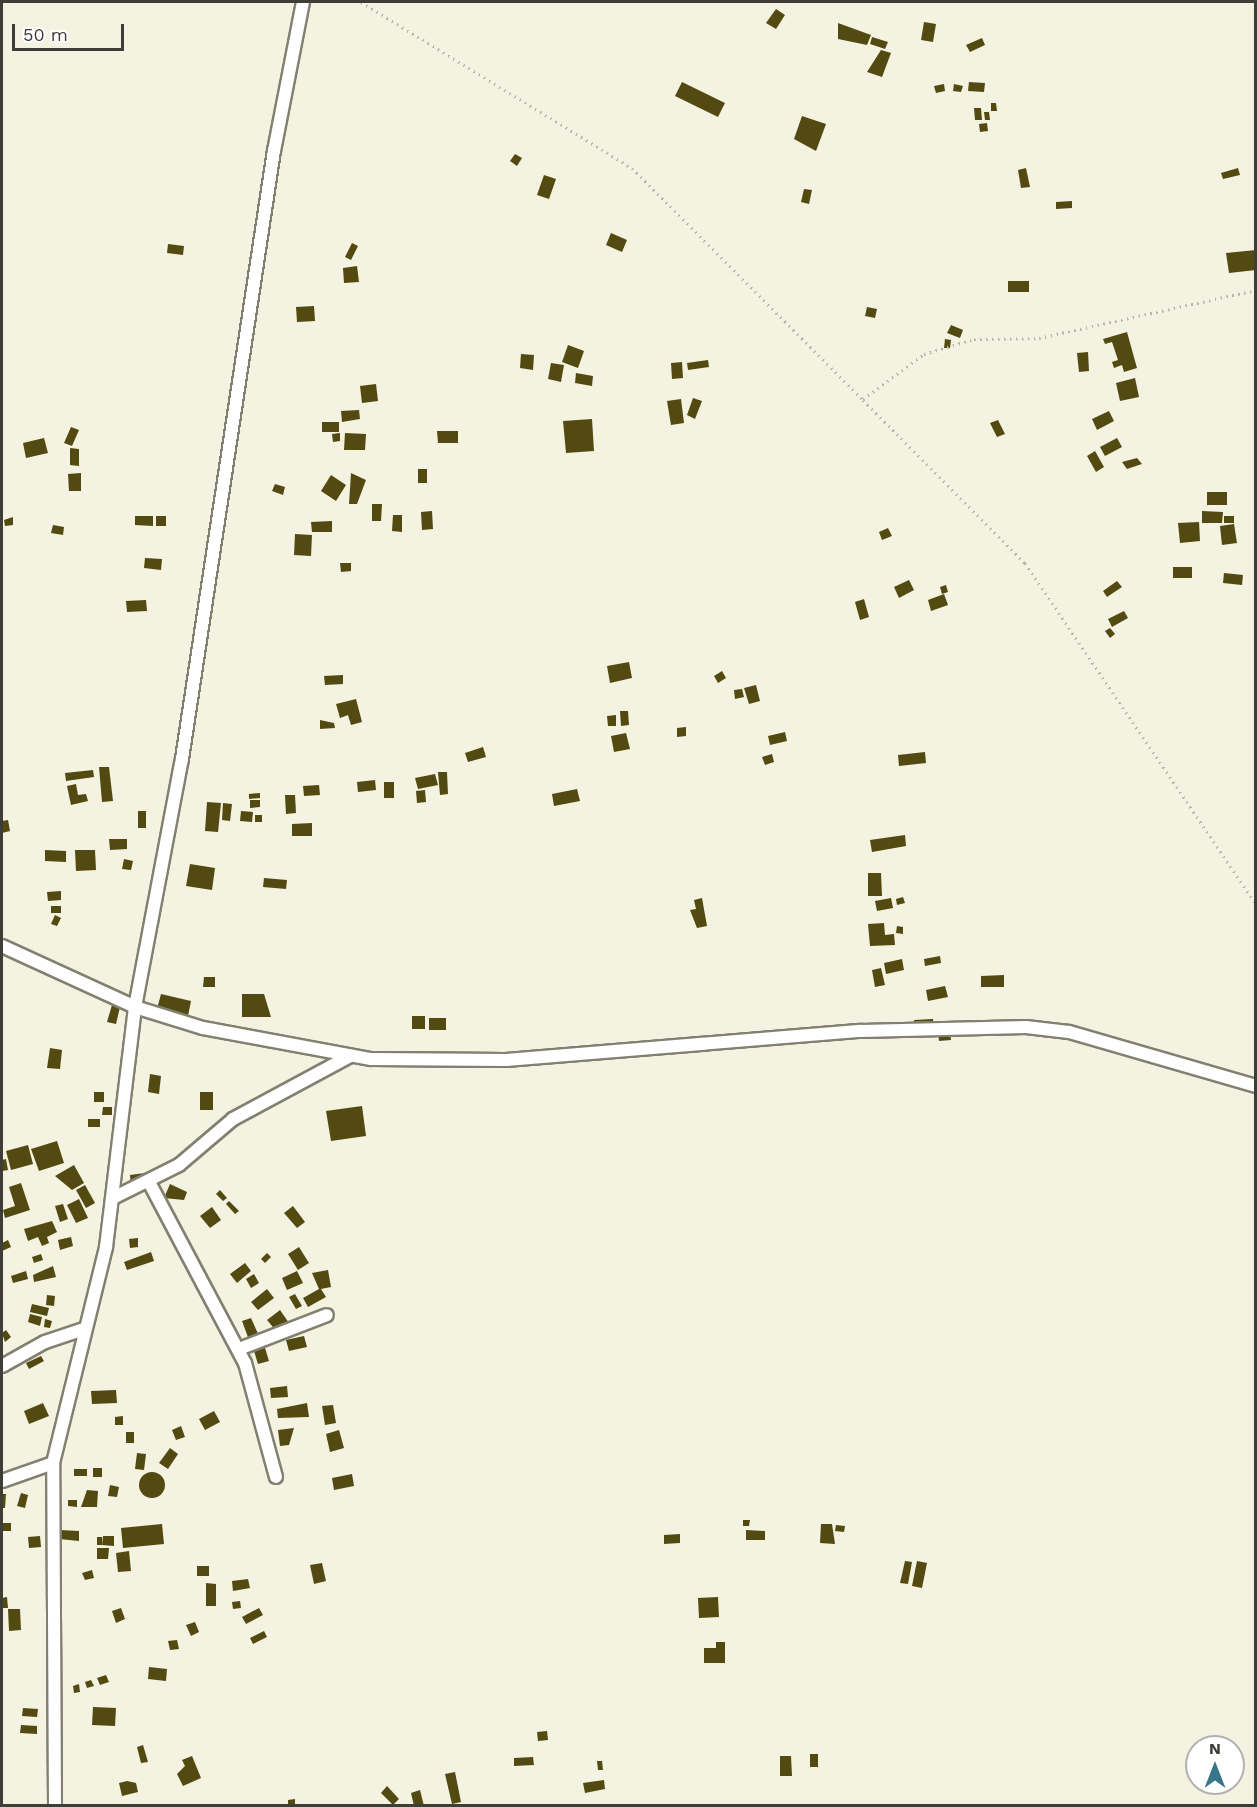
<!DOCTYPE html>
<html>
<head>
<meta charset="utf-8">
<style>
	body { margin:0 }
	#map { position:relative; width:1257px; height:1807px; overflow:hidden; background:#f4f2e0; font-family:"Work Sans",sans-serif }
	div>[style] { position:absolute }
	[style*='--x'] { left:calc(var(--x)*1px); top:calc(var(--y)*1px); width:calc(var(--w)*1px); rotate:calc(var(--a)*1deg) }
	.building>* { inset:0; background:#524a11 }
	.round { border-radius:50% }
	.path>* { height:3px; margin-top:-1.5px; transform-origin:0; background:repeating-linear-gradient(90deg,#b8b6a8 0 1.5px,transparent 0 6px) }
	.roads { filter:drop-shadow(2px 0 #828070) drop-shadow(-2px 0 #828070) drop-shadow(0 2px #828070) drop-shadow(0 -2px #828070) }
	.minor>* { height:12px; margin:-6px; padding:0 6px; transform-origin:6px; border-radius:6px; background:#fff }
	span { translate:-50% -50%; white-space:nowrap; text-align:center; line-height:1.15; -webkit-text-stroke:6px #fff; paint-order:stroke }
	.frame { position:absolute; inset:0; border:3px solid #3e3d36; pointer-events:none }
	.north { position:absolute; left:1185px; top:1735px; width:60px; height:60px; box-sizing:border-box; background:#fff; border:2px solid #b2b1af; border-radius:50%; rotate:0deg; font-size:16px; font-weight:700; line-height:24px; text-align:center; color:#3e3d36 }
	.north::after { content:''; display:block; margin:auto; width:21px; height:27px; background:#36758a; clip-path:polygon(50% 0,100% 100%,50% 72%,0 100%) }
	.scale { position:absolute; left:12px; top:24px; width:112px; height:27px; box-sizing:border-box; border:3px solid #3e3d36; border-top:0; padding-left:8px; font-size:18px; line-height:21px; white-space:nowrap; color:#3e3d36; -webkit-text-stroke:4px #fff; paint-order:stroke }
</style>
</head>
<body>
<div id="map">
	<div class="building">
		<div style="clip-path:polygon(776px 9px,785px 15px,776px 29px,766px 23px)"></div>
		<div style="clip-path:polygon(924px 22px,936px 24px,933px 42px,921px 40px)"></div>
		<div style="clip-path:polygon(838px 23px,871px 35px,867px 45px,838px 39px)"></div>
		<div style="clip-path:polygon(872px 37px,888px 42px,885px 49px,870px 44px)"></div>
		<div style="clip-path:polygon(982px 38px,985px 45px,970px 52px,966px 45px)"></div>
		<div style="clip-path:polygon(881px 50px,891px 53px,882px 77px,867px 72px)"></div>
		<div style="clip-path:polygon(682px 82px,725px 103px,718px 117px,675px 96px)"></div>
		<div style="clip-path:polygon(969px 82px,985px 83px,984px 92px,968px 91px)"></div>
		<div style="clip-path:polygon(944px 84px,945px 91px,936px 93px,934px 86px)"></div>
		<div style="clip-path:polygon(954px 84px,963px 86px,961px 92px,953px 91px)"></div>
		<div style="clip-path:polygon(991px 103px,996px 103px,997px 111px,991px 111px)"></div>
		<div style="clip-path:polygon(974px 108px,981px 108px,982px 120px,975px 120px)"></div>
		<div style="clip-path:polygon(984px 112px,989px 112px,990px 120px,985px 120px)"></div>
		<div style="clip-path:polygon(802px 116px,826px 124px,816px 151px,794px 139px)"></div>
		<div style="clip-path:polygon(987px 123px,988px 131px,980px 132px,979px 124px)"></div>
		<div style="clip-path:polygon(515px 154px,522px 158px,517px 166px,510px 161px)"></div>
		<div style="clip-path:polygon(1026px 168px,1030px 187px,1021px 188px,1018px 170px)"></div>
		<div style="clip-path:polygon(1238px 168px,1240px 175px,1223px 179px,1221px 173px)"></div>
		<div style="clip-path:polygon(544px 175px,556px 179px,549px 199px,537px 195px)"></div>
		<div style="clip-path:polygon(804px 189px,812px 190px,809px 204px,801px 202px)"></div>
		<div style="clip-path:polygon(1072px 201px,1072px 208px,1056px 209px,1056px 202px)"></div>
		<div style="clip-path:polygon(611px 233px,627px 240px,622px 252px,606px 245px)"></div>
		<div style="clip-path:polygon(352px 243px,358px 246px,351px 260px,345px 257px)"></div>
		<div style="clip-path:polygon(168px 244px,184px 246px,183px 255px,167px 253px)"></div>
		<div style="clip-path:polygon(1256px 250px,1256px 270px,1229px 273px,1226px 253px)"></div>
		<div style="clip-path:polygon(357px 266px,359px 282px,344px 283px,343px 268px)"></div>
		<div style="clip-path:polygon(1008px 281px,1029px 281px,1029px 292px,1008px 292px)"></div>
		<div style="clip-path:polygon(314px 306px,315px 321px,297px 322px,296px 307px)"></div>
		<div style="clip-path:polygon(867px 307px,877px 309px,875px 318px,865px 316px)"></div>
		<div style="clip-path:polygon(951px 325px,963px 330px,960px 338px,947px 333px)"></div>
		<div style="clip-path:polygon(1127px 332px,1137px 368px,1124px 372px,1122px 365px,1114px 368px,1112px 362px,1118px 360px,1112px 342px,1105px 344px,1103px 339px)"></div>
		<div style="clip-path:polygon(945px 339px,951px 340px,950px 348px,944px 348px)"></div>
		<div style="clip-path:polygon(568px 345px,584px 351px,578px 368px,562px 362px)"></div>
		<div style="clip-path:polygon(1088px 352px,1089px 371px,1079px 372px,1077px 353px)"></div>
		<div style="clip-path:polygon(521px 354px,534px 355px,533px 370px,520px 368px)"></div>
		<div style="clip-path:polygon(708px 360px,709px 367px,688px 370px,687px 363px)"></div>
		<div style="clip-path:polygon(682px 362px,683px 378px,672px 379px,671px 363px)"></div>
		<div style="clip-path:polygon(551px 363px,564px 365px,561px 382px,548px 379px)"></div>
		<div style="clip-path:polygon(576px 373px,593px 376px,592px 386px,575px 383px)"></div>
		<div style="clip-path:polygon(1135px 378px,1139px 397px,1120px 401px,1116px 383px)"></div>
		<div style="clip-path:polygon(376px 384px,378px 401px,362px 403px,360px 386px)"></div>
		<div style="clip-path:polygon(693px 398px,702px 401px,695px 419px,687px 415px)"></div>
		<div style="clip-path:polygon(681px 399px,684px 423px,671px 425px,667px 401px)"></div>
		<div style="clip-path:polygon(359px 410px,360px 419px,342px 422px,341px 411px)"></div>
		<div style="clip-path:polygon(1109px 411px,1114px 421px,1097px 430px,1092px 419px)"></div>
		<div style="clip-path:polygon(592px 419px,594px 451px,566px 453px,563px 421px)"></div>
		<div style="clip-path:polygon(998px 420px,1005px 434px,997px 437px,990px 423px)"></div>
		<div style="clip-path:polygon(322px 422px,339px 422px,339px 432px,322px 432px)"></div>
		<div style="clip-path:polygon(71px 427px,79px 430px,72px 446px,64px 443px)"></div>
		<div style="clip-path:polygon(437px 431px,458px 431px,458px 443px,438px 443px)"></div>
		<div style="clip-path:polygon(340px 433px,340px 441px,333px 442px,332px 434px)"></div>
		<div style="clip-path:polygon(345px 433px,366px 434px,365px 450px,344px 450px)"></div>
		<div style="clip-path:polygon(44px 438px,48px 453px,26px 458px,23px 443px)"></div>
		<div style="clip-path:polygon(1117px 438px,1122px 447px,1105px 456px,1100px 447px)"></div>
		<div style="clip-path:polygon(70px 448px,79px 449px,79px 466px,70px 465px)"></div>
		<div style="clip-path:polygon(1095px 451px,1104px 467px,1096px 472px,1087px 456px)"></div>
		<div style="clip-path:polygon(1137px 458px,1142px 464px,1127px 469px,1122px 462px)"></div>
		<div style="clip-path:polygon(418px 469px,427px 469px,427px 483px,418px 483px)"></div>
		<div style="clip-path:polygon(81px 473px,81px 491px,69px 491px,68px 474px)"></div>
		<div style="clip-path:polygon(351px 473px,366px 480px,357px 504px,349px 504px)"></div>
		<div style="clip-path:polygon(331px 475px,346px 485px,336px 501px,321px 491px)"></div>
		<div style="clip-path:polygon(275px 484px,285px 487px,283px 495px,272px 491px)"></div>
		<div style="clip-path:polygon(1207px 492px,1227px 492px,1227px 505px,1207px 505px)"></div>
		<div style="clip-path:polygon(372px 504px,382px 504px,381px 521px,372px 521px)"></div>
		<div style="clip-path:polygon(432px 511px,433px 529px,422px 530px,421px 512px)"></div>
		<div style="clip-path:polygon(1202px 511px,1223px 512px,1222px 523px,1202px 523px)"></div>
		<div style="clip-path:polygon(393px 515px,402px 515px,402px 532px,392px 531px)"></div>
		<div style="clip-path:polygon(135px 516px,153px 516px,153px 526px,135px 525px)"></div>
		<div style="clip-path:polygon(156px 516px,166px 516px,166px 526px,156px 526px)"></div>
		<div style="clip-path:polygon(1224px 516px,1234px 516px,1234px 523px,1224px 523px)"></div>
		<div style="clip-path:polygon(13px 517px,13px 525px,5px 526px,4px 520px)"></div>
		<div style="clip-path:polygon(332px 521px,332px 532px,312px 532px,311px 522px)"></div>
		<div style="clip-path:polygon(1199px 522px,1200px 541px,1180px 543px,1178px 523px)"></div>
		<div style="clip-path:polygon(1234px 524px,1237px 543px,1222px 545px,1220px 526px)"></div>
		<div style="clip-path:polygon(53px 525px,64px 527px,63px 535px,51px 533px)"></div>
		<div style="clip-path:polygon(888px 528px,892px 536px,882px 540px,879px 532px)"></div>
		<div style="clip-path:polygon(295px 534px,312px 535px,311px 556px,294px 555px)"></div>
		<div style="clip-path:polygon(145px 558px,162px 559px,161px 570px,144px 568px)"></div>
		<div style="clip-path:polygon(340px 563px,351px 563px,351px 571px,341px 572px)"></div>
		<div style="clip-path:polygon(1173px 567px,1192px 567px,1192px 578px,1173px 578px)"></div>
		<div style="clip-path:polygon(1224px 573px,1243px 575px,1242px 585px,1223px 583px)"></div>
		<div style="clip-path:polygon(909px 580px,914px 590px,899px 598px,894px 587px)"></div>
		<div style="clip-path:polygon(1117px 581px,1122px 587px,1107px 597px,1103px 591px)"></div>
		<div style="clip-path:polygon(946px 585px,948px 592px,942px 594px,940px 587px)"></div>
		<div style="clip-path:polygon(944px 594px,948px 605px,931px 611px,928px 600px)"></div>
		<div style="clip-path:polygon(864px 599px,869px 617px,860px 620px,855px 602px)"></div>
		<div style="clip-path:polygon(146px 600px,147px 611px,127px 612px,126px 601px)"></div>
		<div style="clip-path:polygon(1124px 611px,1128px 618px,1112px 627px,1108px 619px)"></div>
		<div style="clip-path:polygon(1110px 628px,1115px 634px,1110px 638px,1105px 631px)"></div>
		<div style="clip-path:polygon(629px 662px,632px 678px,610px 683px,607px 666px)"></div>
		<div style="clip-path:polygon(722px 671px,726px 678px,718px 683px,714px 676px)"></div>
		<div style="clip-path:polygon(343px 675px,343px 684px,325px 685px,324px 676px)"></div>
		<div style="clip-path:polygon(756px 685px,760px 701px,749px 704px,744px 688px)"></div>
		<div style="clip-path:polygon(742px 689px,744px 697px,735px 699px,734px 690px)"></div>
		<div style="clip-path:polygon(356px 699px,362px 722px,351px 725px,348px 715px,340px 718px,336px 704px)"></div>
		<div style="clip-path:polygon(620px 711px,628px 711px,629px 725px,621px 726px)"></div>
		<div style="clip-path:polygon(616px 715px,616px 726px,608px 726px,607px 716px)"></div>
		<div style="clip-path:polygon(320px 720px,334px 723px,335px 728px,320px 729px)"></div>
		<div style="clip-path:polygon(686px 727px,686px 736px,677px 737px,677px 728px)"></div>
		<div style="clip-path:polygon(785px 732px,787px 741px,770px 745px,768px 736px)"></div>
		<div style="clip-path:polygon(626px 733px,630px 749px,614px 752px,611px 736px)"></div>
		<div style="clip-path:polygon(483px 747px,486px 757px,468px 762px,465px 753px)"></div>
		<div style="clip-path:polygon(925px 752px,926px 763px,899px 766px,898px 755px)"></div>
		<div style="clip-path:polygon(772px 754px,774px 762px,765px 765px,762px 757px)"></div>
		<div style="clip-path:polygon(99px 767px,109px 767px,113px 801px,102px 802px)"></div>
		<div style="clip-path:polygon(93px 770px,94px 777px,66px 781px,65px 773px)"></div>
		<div style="clip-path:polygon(438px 772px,447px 772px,448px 794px,440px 795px)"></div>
		<div style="clip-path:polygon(435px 774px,438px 785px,418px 789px,415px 778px)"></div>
		<div style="clip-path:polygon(375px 780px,376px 790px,358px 792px,357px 782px)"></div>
		<div style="clip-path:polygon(384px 782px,394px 782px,394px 798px,384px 798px)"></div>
		<div style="clip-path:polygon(76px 784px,78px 795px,86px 794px,88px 801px,71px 805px,67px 786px)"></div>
		<div style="clip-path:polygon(319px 785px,320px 795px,304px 796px,303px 786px)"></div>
		<div style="clip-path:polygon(577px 789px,580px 801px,554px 806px,552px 794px)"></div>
		<div style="clip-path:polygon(425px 790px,426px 802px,417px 803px,416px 791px)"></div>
		<div style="clip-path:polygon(260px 793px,260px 798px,249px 799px,249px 794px)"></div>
		<div style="clip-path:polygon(285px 795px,295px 795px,296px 813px,286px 814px)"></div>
		<div style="clip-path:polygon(250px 800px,260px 800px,260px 807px,250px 808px)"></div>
		<div style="clip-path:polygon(207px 802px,221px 803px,218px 832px,205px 831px)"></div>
		<div style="clip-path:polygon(223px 803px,232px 804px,230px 821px,222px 820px)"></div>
		<div style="clip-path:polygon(138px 811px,146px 811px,146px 828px,138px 828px)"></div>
		<div style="clip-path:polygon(241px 811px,253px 812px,252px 822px,240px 821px)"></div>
		<div style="clip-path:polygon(255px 815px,262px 815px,262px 822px,255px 822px)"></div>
		<div style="clip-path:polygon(8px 820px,10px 831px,2px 833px,2px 821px)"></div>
		<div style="clip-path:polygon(312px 823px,312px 836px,292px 836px,292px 824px)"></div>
		<div style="clip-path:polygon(905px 835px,906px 846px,872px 852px,870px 840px)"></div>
		<div style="clip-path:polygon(109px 839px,127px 839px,127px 849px,110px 850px)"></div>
		<div style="clip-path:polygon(45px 850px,66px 851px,66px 862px,45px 861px)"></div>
		<div style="clip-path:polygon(75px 850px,95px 850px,96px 870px,76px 871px)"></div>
		<div style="clip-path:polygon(124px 859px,133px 861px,131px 870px,122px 869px)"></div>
		<div style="clip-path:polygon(190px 864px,215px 868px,212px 890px,186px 886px)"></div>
		<div style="clip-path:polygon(868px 873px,881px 873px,882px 896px,868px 896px)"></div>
		<div style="clip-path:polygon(264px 878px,287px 880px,286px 889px,263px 887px)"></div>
		<div style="clip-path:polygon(61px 891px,61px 900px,48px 901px,47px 892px)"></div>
		<div style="clip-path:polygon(903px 897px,905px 903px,897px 905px,896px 899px)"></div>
		<div style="clip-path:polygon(702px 898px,707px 926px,697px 928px,690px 910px,696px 909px,694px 900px)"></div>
		<div style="clip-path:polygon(891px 898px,893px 908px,877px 911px,875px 901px)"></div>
		<div style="clip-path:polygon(51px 906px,61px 906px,61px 913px,51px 913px)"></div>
		<div style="clip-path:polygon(55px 915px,61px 918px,57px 926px,51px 924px)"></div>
		<div style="clip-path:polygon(884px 923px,885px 935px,894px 934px,895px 945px,870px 946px,868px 924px)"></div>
		<div style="clip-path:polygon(897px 926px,903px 927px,903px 934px,896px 933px)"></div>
		<div style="clip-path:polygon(940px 956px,941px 963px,925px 966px,924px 959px)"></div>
		<div style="clip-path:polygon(902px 959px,904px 970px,886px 974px,884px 963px)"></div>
		<div style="clip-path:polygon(881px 968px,885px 985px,875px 987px,872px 970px)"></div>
		<div style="clip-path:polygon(1004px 975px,1004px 987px,981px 987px,981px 976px)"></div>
		<div style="clip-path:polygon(204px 977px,215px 977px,215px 987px,203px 987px)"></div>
		<div style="clip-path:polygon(945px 986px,948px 997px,928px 1001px,926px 990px)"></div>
		<div style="clip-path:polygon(161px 994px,191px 1001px,188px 1016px,157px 1009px)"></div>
		<div style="clip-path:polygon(242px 994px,264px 994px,271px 1017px,242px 1017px)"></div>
		<div style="clip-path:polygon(112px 1005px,120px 1007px,116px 1024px,107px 1022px)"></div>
		<div style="clip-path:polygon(412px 1016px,425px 1016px,425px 1029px,412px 1029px)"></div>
		<div style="clip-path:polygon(429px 1018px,446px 1018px,446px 1030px,429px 1030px)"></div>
		<div style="clip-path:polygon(933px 1019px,934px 1030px,915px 1031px,914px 1020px)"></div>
		<div style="clip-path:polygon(949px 1022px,951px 1040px,939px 1041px,937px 1024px)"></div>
		<div style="clip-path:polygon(50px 1048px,62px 1050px,60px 1069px,47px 1068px)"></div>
		<div style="clip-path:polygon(150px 1074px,161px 1076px,159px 1094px,148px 1092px)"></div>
		<div style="clip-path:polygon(94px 1092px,104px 1092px,104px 1102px,94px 1102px)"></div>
		<div style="clip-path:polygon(200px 1092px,213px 1092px,213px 1110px,200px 1110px)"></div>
		<div style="clip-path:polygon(362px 1106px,366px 1136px,331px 1141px,326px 1111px)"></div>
		<div style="clip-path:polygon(103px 1107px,112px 1107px,112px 1115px,102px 1115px)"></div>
		<div style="clip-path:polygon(88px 1119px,100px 1119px,100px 1127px,88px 1127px)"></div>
		<div style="clip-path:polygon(57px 1141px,64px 1163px,39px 1171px,31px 1149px)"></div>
		<div style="clip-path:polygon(28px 1145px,33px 1164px,11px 1170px,6px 1151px)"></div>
		<div style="clip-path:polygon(6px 1159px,8px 1170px,2px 1171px,2px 1160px)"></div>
		<div style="clip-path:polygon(74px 1165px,84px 1183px,72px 1190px,55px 1176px)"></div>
		<div style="clip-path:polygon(145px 1173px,146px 1185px,131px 1187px,130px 1175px)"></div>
		<div style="clip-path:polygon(21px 1183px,30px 1210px,5px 1218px,3px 1210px,15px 1206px,9px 1187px)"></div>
		<div style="clip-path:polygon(170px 1184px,187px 1192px,184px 1200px,164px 1198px)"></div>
		<div style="clip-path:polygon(85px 1185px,95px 1203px,86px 1208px,76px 1190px)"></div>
		<div style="clip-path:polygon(220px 1190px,227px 1198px,223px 1201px,216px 1194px)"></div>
		<div style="clip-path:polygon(79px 1199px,88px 1218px,76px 1223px,67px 1205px)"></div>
		<div style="clip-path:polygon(229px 1201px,239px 1211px,235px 1214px,226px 1204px)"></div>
		<div style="clip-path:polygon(63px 1204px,68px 1219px,60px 1222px,55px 1206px)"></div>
		<div style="clip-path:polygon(293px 1206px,305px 1222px,297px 1228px,284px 1213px)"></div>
		<div style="clip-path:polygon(212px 1207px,221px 1220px,210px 1228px,200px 1216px)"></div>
		<div style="clip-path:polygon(52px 1221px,57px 1232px,47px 1237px,49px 1243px,42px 1246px,38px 1237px,28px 1241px,24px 1229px)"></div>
		<div style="clip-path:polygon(71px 1237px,73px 1246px,60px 1250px,58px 1240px)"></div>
		<div style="clip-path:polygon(138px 1238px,138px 1247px,130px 1248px,129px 1239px)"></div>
		<div style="clip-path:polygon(8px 1240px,11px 1247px,2px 1251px,2px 1243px)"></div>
		<div style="clip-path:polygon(299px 1247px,309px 1263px,298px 1270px,288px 1254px)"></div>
		<div style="clip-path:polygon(151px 1252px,154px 1261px,127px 1270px,124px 1262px)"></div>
		<div style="clip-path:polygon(267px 1253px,271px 1257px,265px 1263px,261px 1259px)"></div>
		<div style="clip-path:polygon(41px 1254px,43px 1260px,34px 1263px,32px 1257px)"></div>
		<div style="clip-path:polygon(245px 1263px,251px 1271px,237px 1283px,230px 1274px)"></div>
		<div style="clip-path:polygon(53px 1266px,56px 1277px,34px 1282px,33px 1275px)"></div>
		<div style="clip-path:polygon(328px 1270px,331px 1287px,321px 1289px,326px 1297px,308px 1307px,303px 1298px,319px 1289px,312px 1273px)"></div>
		<div style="clip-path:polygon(26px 1271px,28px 1279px,13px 1283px,11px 1276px)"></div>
		<div style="clip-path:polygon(297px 1271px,303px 1283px,287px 1290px,282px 1278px)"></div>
		<div style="clip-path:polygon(254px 1274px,259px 1283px,251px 1288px,246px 1279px)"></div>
		<div style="clip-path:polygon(267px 1289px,274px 1298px,258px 1310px,251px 1302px)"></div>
		<div style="clip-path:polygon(295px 1294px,302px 1306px,296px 1309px,289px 1297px)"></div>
		<div style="clip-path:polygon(47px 1295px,55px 1296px,54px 1306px,46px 1305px)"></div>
		<div style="clip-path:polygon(32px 1304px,49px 1308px,47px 1316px,30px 1312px)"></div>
		<div style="clip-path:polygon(280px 1310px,289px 1323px,277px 1332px,267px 1320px)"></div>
		<div style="clip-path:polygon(30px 1314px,42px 1317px,40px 1326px,28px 1322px)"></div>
		<div style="clip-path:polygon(251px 1318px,259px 1336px,249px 1340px,242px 1321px)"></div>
		<div style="clip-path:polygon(45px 1319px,52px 1321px,50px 1328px,44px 1327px)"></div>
		<div style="clip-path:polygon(6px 1330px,11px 1337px,5px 1342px,2px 1333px)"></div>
		<div style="clip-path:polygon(304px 1336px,307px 1347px,289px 1351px,286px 1340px)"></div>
		<div style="clip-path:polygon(265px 1348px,269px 1361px,258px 1364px,254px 1351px)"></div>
		<div style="clip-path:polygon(41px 1356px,44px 1361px,29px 1369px,26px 1363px)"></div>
		<div style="clip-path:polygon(287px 1386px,288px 1397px,271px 1398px,270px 1388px)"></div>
		<div style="clip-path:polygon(116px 1390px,117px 1403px,92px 1404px,91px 1391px)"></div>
		<div style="clip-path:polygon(43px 1403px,49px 1416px,29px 1424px,24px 1411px)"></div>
		<div style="clip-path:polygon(307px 1403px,309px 1417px,278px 1418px,277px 1409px)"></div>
		<div style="clip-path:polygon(333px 1405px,336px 1423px,325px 1425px,322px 1406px)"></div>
		<div style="clip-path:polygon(214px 1411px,220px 1422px,205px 1430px,199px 1419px)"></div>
		<div style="clip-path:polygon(123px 1416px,123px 1425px,115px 1425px,115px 1417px)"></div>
		<div style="clip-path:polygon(181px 1426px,185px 1437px,176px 1440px,172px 1430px)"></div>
		<div style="clip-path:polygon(294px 1428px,289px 1445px,280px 1446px,278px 1430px)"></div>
		<div style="clip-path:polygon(339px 1430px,344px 1448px,330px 1452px,326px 1434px)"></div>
		<div style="clip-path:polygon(126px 1432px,134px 1432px,134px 1443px,126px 1443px)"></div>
		<div style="clip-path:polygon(170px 1448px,178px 1454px,168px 1469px,159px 1463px)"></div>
		<div style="clip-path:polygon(137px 1453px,146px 1454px,144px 1470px,135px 1469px)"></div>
		<div style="clip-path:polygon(93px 1468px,102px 1468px,102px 1477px,93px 1477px)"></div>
		<div style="clip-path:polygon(74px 1469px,87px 1469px,87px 1476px,74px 1476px)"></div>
		<div class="round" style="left:139px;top:1472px;width:26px;height:26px"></div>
		<div style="clip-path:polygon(352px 1474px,354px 1486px,334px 1490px,332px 1478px)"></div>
		<div style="clip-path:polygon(110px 1485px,119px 1487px,117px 1497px,108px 1496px)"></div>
		<div style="clip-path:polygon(87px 1490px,98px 1491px,97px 1507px,81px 1507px)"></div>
		<div style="clip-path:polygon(21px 1493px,28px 1495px,25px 1508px,17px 1506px)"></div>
		<div style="clip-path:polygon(2px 1494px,6px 1494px,5px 1508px,2px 1508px)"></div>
		<div style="clip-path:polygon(68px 1500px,77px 1500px,77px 1507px,68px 1506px)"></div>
		<div style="clip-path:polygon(743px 1520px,750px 1520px,749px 1526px,743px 1526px)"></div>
		<div style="clip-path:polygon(2px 1523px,11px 1523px,11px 1531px,2px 1531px)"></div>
		<div style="clip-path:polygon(162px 1524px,164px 1544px,123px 1548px,121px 1528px)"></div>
		<div style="clip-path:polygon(821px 1524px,832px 1524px,835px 1544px,820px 1543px)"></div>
		<div style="clip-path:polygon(836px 1525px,845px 1526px,844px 1532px,835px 1531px)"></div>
		<div style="clip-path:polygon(60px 1530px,79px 1531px,79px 1541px,59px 1539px)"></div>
		<div style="clip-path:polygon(746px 1530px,765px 1531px,765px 1540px,746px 1540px)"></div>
		<div style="clip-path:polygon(680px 1534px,680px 1543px,664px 1544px,664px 1535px)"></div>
		<div style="clip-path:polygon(40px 1536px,41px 1547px,29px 1548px,28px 1537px)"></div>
		<div style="clip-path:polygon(103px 1536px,114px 1536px,114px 1546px,102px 1545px)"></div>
		<div style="clip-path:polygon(97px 1537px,102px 1537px,102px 1545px,97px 1545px)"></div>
		<div style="clip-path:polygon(97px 1548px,109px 1548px,108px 1559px,97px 1559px)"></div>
		<div style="clip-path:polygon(129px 1551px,131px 1571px,118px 1572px,116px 1553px)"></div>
		<div style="clip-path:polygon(905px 1561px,912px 1562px,908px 1584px,900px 1583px)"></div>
		<div style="clip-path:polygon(917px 1561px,927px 1563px,922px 1588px,912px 1586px)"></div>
		<div style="clip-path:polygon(322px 1563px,326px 1581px,314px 1584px,310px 1565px)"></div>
		<div style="clip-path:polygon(197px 1566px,209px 1566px,209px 1576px,197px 1576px)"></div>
		<div style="clip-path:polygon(92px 1570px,94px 1578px,85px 1580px,82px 1573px)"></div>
		<div style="clip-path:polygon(248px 1579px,250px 1588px,233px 1591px,232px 1581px)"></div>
		<div style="clip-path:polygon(206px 1583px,216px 1584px,216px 1606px,206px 1606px)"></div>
		<div style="clip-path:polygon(7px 1597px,8px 1608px,2px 1608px,2px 1598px)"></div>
		<div style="clip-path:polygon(718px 1597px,719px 1617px,699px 1618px,698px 1598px)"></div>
		<div style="clip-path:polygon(240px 1601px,241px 1608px,233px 1609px,232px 1602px)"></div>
		<div style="clip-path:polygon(121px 1608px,125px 1619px,116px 1623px,112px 1611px)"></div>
		<div style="clip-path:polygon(259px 1608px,263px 1615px,246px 1624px,242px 1617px)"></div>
		<div style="clip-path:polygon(8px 1609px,20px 1609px,21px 1630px,9px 1631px)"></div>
		<div style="clip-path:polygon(195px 1622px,199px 1632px,191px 1636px,186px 1625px)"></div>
		<div style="clip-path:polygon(264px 1631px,267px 1637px,253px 1644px,250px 1638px)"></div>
		<div style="clip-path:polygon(177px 1640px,179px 1649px,170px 1650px,168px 1641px)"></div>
		<div style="clip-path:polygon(716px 1642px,725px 1642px,725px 1663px,704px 1663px,704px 1648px,716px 1648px)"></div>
		<div style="clip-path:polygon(149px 1667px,167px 1669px,166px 1681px,148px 1679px)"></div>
		<div style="clip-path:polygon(106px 1675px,109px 1682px,100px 1685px,97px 1678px)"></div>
		<div style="clip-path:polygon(91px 1680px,94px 1686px,87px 1688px,85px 1682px)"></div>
		<div style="clip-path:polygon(79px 1684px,80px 1692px,74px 1693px,73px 1686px)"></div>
		<div style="clip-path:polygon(93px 1707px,116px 1708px,115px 1726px,92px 1725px)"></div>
		<div style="clip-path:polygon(23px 1708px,38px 1709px,37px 1717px,22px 1716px)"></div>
		<div style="clip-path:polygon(21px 1725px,37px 1726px,37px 1734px,20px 1733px)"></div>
		<div style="clip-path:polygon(547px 1731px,548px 1740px,538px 1741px,537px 1732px)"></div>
		<div style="clip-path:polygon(143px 1745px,148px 1762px,141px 1763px,137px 1747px)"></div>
		<div style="clip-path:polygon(810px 1754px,818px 1754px,818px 1767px,810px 1767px)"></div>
		<div style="clip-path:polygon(192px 1756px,201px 1778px,183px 1786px,177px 1774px,185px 1766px,182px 1760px)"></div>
		<div style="clip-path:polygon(780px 1756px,791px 1756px,792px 1776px,780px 1776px)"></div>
		<div style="clip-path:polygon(533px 1757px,534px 1765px,514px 1766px,514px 1758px)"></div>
		<div style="clip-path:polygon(597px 1761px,602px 1761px,603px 1770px,598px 1770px)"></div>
		<div style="clip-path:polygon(455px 1772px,461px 1802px,452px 1804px,445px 1774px)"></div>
		<div style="clip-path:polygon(604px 1780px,605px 1789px,585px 1793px,583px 1783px)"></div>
		<div style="clip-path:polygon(127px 1781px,136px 1783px,138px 1792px,122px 1796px,119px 1783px)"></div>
		<div style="clip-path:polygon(387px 1786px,399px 1799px,393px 1805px,381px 1793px)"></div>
		<div style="clip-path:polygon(420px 1790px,424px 1806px,414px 1806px,411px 1793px)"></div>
		<div style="clip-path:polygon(295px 1799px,295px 1805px,288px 1806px,288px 1800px)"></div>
	</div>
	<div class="path">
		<div style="--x:361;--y:2;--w:318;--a:31.5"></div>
		<div style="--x:632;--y:168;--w:327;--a:45.1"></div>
		<div style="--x:863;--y:400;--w:230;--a:45.2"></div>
		<div style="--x:1025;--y:563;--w:412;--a:55.9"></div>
		<div style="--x:863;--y:399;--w:76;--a:-36.4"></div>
		<div style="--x:924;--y:354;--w:52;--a:-16.7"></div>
		<div style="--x:974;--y:339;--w:65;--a:-0.9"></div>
		<div style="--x:1039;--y:338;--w:222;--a:-12.5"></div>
	</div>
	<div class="roads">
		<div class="minor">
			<div style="--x:2;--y:946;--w:146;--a:24.6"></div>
			<div style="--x:135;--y:1007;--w:71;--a:17.2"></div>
			<div style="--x:203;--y:1028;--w:171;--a:10.5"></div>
			<div style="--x:371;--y:1059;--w:135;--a:0.4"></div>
			<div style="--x:506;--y:1060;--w:356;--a:-4.7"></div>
			<div style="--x:861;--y:1031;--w:165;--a:-1.4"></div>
			<div style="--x:1026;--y:1027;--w:43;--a:6.6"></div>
			<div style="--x:1069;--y:1032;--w:195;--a:16.1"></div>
			<div style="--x:149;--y:1182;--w:205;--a:62.1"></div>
			<div style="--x:245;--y:1363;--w:118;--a:74.8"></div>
			<div style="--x:113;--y:1198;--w:74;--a:-26.6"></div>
			<div style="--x:179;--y:1165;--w:71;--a:-40.4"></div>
			<div style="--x:233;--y:1119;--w:133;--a:-28.3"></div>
			<div style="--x:239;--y:1349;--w:94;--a:-21.1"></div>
			<div style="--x:2;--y:1366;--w:49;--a:-29.2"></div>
			<div style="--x:45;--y:1342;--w:41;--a:-18.4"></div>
			<div style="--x:2;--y:1481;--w:54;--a:-19.4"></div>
			<div style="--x:55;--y:1806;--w:343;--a:-90.3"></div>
			<div style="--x:53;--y:1463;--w:222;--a:-76.2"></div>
			<div style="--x:106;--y:1247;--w:242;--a:-83.1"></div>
			<div style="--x:135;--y:1007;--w:252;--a:-79.3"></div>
			<div style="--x:182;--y:759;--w:615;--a:-81.4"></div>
			<div style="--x:274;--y:151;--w:152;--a:-79"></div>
		</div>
	</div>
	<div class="frame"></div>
	<div class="north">N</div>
	<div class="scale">50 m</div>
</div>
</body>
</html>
